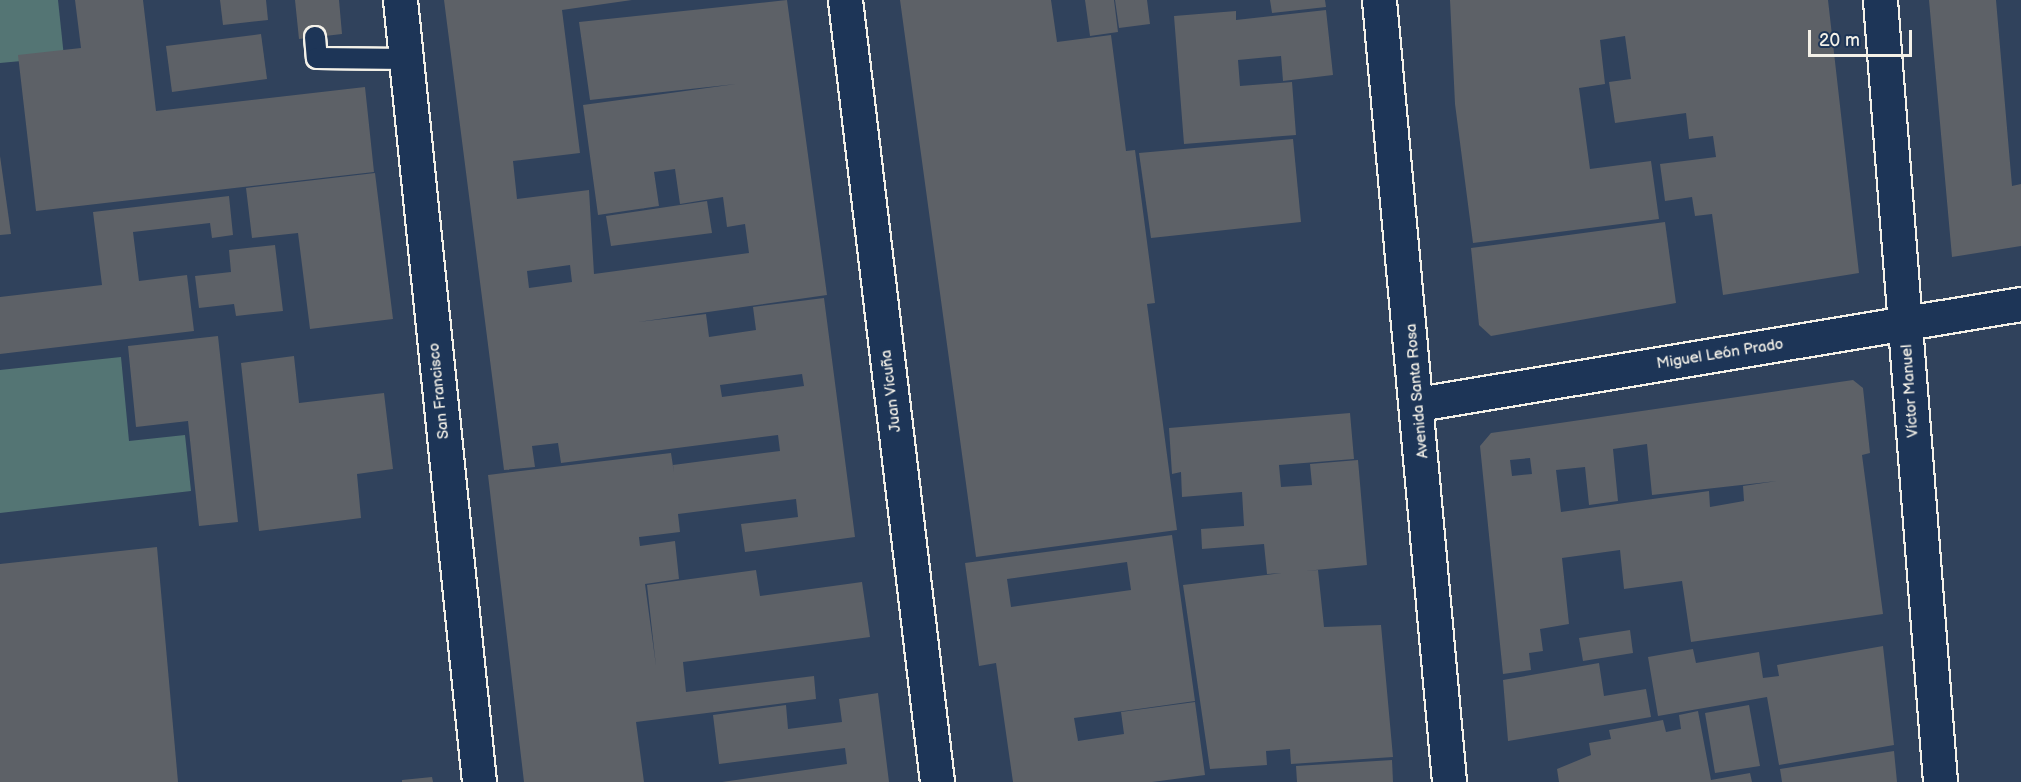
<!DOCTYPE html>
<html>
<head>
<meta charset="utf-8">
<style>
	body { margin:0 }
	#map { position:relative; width:2021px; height:782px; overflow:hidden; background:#30425c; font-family:"Balsamiq Sans",sans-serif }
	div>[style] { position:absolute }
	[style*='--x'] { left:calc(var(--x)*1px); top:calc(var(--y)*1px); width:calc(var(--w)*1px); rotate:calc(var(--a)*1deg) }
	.green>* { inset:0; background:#547574 }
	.building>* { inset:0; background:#5d6167 }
	.roads { filter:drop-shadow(2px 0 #f4f1e8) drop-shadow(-2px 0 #f4f1e8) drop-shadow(0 2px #f4f1e8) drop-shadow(0 -2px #f4f1e8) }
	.service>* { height:20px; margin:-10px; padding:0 10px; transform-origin:10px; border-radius:10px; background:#1d3557 }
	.minor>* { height:33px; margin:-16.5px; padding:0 16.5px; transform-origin:16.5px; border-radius:16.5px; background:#1d3557 }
	.secondary>* { height:33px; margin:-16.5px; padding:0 16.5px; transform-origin:16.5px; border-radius:16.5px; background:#1d3557 }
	span { translate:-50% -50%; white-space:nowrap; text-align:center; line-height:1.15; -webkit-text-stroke:5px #1d3557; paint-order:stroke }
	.street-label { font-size:15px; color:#f4f1e8 }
	.scale { position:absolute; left:1808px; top:30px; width:104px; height:27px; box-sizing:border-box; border:3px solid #f4f1e8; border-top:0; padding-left:8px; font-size:18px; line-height:21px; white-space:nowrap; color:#f4f1e8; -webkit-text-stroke:4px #1d3557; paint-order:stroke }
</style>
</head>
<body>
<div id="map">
	<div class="green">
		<div style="clip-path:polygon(0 0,58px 0,64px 57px,0 63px)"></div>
		<div style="clip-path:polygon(121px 357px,129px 441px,185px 435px,191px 491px,0 513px,0 370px)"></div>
	</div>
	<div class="building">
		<div style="clip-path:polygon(75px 0,143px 0,156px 111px,365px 87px,374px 172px,36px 211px,18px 55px,81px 48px)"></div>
		<div style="clip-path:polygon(220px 0,266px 0,268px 20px,223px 25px)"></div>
		<div style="clip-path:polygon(295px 0,339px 0,342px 34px,299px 39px)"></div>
		<div style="clip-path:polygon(evenodd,444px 0,632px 0,562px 10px,580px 153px,513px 161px,517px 199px,589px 190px,594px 274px,749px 253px,745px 224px,727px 227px,723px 197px,680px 204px,675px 169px,654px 172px,659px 206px,598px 215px,583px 105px,736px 84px,590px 100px,579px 22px,787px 0,827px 295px,638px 322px,706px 314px,709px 337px,756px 330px,753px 307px,824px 298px,855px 537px,745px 552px,741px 524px,798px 517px,796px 499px,678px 514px,680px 532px,639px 537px,640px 546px,675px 541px,679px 579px,645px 584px,656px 666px,647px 585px,756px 570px,760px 596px,862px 582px,870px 637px,683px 662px,686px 692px,814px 676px,816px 699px,636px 722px,644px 782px,524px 782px,488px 475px,671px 453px,674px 473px,673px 465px,780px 451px,778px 435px,561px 463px,558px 443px,532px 446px,535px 467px,504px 470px,444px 0,570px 265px,572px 282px,529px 288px,527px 271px,570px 265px,444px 0,802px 374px,804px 386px,722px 397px,720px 385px,802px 374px)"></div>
		<div style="clip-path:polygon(900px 0,1051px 0,1057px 42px,1111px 35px,1126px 151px,1135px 150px,1155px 303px,1147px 304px,1177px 530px,976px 557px)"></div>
		<div style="clip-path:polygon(1085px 0,1114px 0,1118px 32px,1090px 36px)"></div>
		<div style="clip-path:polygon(1115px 0,1147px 0,1150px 24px,1119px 28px)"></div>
		<div style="clip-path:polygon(1270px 0,1325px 0,1326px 7px,1272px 13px)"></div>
		<div style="clip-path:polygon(1450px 0,1828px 0,1859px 273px,1723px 295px,1712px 214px,1695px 216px,1692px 197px,1665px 201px,1660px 164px,1716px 157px,1713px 136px,1689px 139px,1686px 113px,1615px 123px,1609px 82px,1631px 79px,1625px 36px,1600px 40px,1605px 84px,1579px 88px,1590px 169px,1651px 161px,1659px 219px,1473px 243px,1455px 104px)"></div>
		<div style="clip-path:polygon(1929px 0,1996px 0,2012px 186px,2021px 184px,2021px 246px,1952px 257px)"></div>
		<div style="clip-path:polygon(1326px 10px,1333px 75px,1283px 81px,1281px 56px,1238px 60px,1240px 86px,1292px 82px,1296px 135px,1184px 144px,1174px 16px,1236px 11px,1236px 20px)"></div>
		<div style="clip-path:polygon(261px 34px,267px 79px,172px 92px,166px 46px)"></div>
		<div style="clip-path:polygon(1293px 139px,1301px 222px,1151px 238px,1139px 153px)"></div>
		<div style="clip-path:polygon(0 156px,11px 234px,0 235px)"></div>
		<div style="clip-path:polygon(375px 173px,393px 319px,310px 329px,298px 233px,252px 238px,246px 188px)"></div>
		<div style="clip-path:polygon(229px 196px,233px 235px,212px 238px,210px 223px,133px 232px,139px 281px,187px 275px,194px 331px,0 354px,0 297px,102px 285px,93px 212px)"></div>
		<div style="clip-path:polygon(707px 201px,712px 233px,611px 246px,606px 216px)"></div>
		<div style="clip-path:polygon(1665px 222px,1676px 303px,1491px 336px,1479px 325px,1471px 248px)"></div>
		<div style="clip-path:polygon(275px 245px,283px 311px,236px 316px,234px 304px,199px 308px,195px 276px,231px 272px,229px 250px)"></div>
		<div style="clip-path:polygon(218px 336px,238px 522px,199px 526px,188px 421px,136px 427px,128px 346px)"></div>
		<div style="clip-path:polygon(294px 356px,299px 403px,384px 393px,393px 469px,357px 474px,361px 518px,259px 531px,241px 363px)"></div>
		<div style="clip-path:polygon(evenodd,1853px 380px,1863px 388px,1870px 453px,1862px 455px,1883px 614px,1691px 642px,1682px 581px,1624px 589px,1620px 550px,1562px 558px,1569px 624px,1540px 629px,1543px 651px,1529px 653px,1531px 670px,1503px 674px,1480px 446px,1491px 433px,1853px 380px,1647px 444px,1652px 495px,1777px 481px,1743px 486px,1744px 501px,1710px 507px,1709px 491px,1561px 512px,1556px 470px,1585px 467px,1589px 505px,1618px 501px,1613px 449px,1647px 444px,1853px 380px,1530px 458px,1532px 474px,1512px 476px,1510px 460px,1530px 458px)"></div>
		<div style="clip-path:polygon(1350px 413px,1354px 459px,1279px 465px,1281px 487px,1312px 485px,1310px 464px,1358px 460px,1367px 565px,1305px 571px,1318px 570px,1324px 627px,1381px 625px,1393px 757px,1291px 764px,1290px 749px,1266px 751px,1267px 765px,1210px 769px,1183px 585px,1282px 573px,1267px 574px,1264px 544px,1202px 549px,1201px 529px,1244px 526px,1242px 492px,1182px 497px,1181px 472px,1172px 474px,1169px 428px)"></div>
		<div style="clip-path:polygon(evenodd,1172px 535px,1195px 701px,1074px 718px,1078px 741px,1124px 734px,1121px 712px,1195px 702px,1205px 775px,1152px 782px,1013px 782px,996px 663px,979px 666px,965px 563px,1172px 535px,1127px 562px,1131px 590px,1011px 607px,1007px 579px,1127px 562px)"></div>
		<div style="clip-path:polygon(157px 547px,178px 782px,0 782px,0 564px)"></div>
		<div style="clip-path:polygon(1630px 630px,1633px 653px,1583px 661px,1579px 638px)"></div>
		<div style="clip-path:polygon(1883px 646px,1894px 745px,1779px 765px,1767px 697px,1658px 716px,1648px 657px,1693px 649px,1696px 663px,1759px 652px,1763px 678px,1779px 676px,1777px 665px)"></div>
		<div style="clip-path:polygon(1599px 663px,1604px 696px,1646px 689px,1651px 717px,1508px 741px,1503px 680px)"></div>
		<div style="clip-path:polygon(878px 693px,889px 782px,722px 782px,847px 764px,845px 748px,719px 764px,713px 715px,786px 705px,788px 729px,842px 722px,839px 699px)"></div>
		<div style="clip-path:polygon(1749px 705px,1760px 766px,1715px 773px,1705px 713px)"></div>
		<div style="clip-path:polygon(1698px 711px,1711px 780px,1750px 773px,1752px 782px,1559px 782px,1557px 769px,1591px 755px,1589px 743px,1611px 739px,1609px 730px,1663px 720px,1666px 732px,1681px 729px,1679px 715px)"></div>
		<div style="clip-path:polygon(1894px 751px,1897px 782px,1782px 782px,1780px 769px)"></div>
		<div style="clip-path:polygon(1392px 760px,1393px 782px,1297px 782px,1296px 766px)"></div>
		<div style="clip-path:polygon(432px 777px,433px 782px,402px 782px,402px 780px)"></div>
	</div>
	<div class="roads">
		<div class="service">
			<div style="--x:315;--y:37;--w:21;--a:85"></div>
			<div style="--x:317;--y:58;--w:89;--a:0.6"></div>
		</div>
		<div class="minor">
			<div style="--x:845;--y:0;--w:787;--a:83.29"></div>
			<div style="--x:1880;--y:0;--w:784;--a:85.61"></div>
			<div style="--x:1418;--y:404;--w:611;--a:-9.42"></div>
		</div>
		<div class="secondary">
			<div style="--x:400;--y:0;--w:786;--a:84.23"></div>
			<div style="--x:1379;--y:0;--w:785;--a:84.88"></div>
		</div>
	</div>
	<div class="street-label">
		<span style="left:1720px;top:354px;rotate:-9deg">Miguel León Prado</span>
		<span style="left:439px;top:391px;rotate:-96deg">San Francisco</span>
		<span style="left:891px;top:391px;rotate:-97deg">Juan Vicuña</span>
		<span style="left:1417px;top:391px;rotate:-95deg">Avenida Santa Rosa</span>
		<span style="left:1910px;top:391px;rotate:-94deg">Víctor Manuel</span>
	</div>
	<div class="scale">20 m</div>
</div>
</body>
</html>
